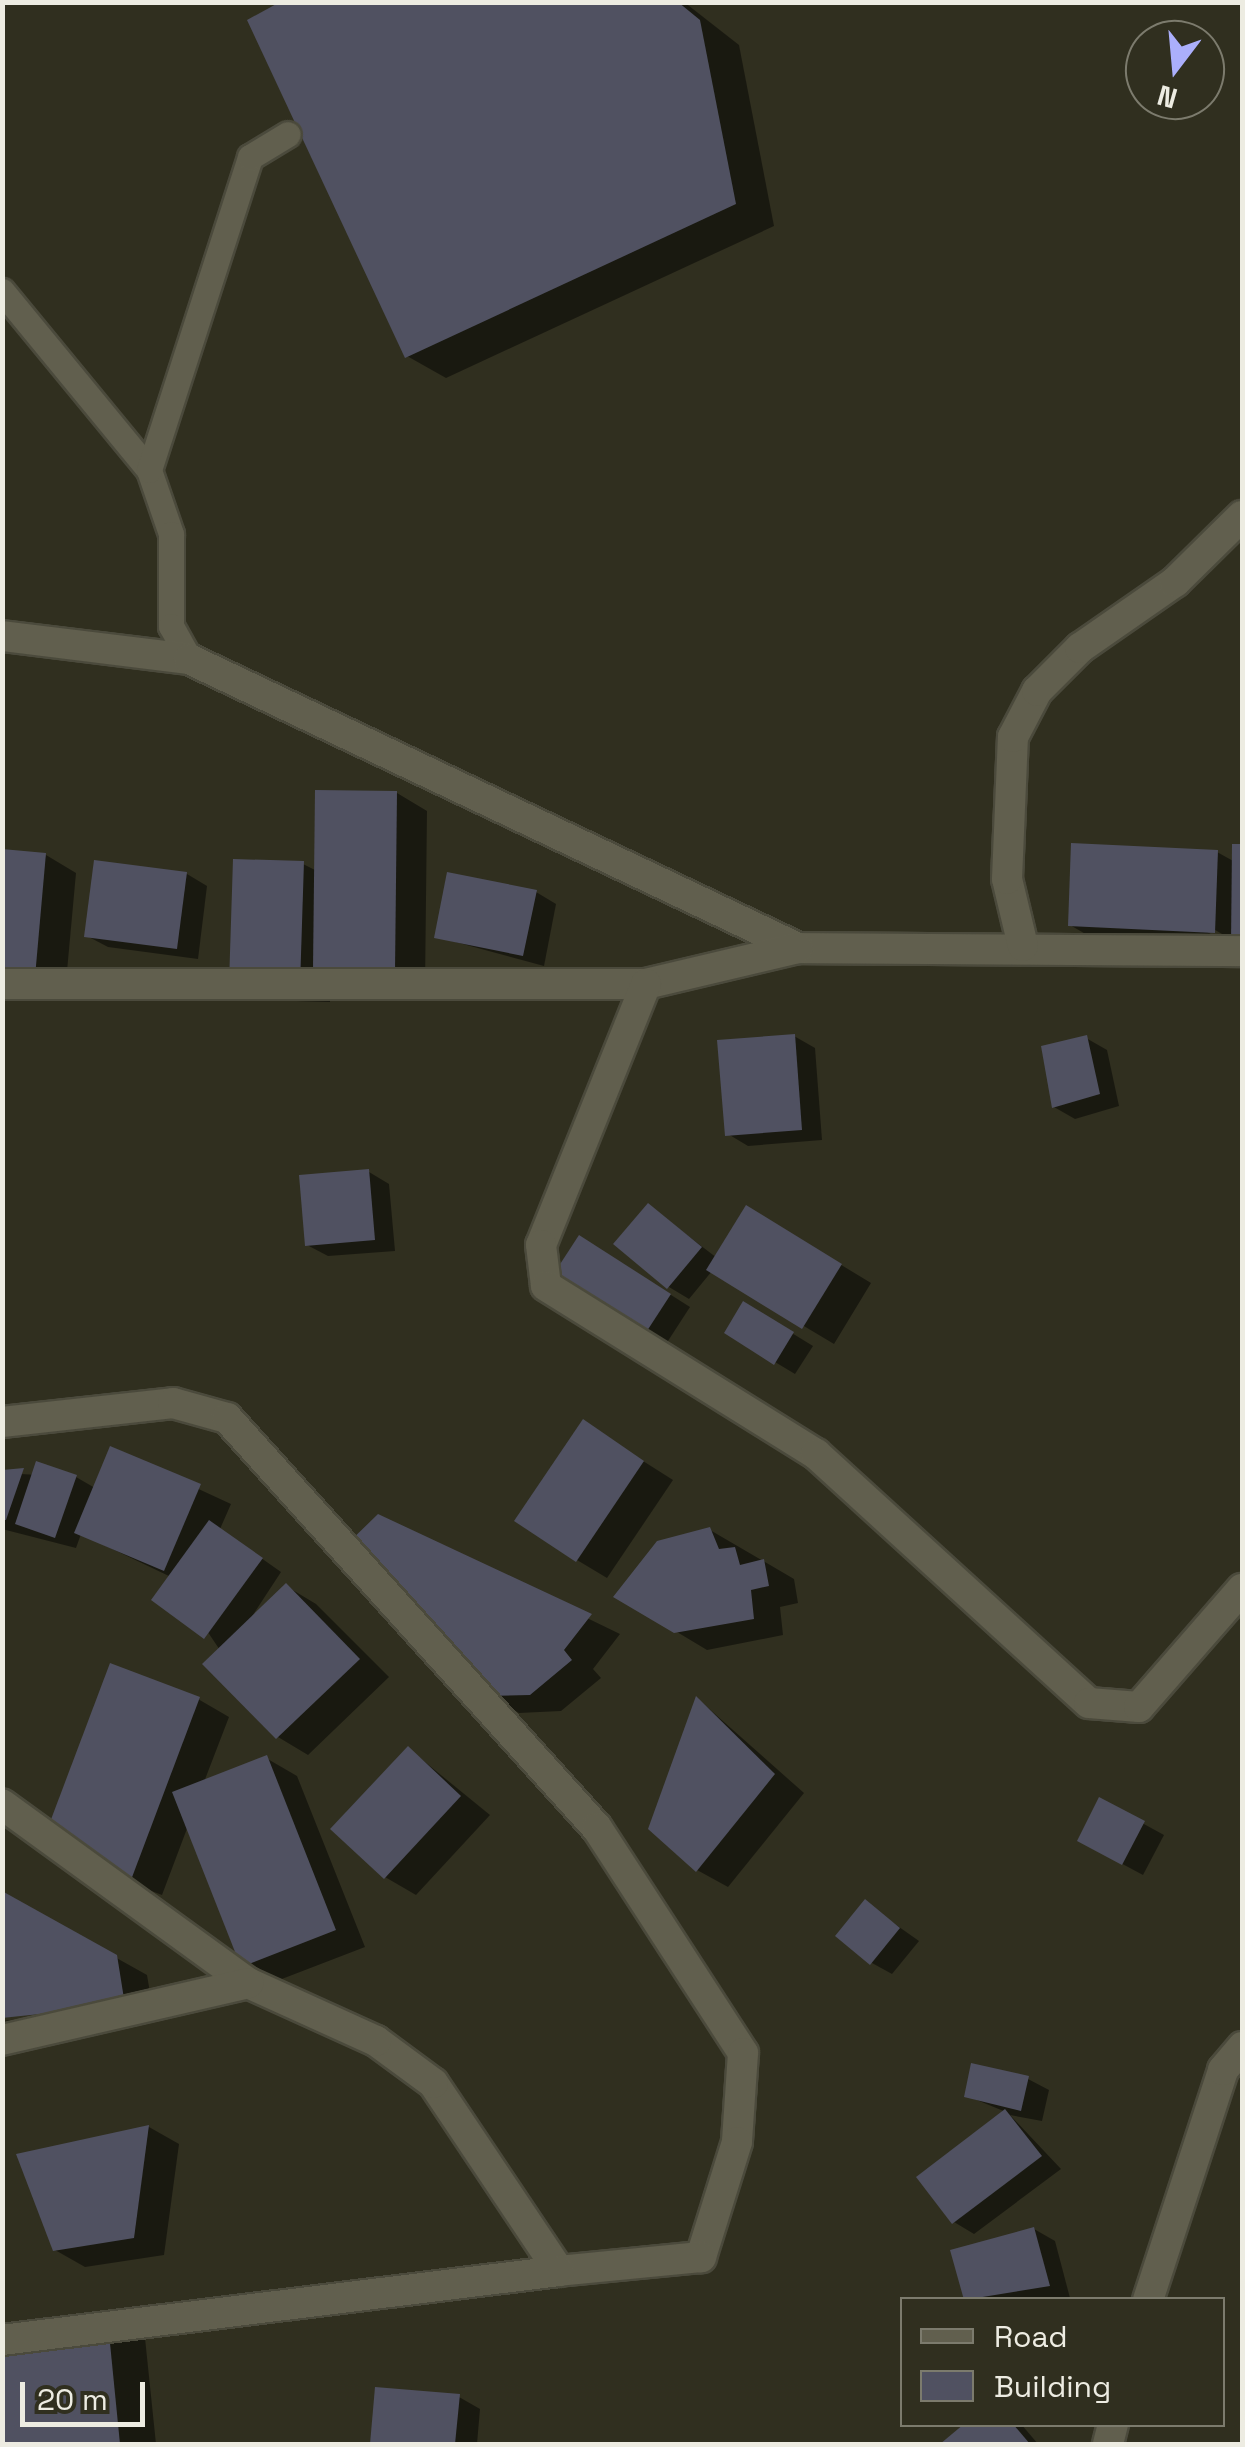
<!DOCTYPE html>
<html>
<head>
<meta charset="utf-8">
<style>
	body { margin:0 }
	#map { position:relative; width:1245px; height:2447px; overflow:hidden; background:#302f1f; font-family:"Space Grotesk",sans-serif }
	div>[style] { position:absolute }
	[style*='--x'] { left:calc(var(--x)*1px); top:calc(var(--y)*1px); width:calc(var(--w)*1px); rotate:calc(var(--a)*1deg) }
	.shadow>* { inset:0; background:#0007 }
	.building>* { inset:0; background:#505161 }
	.roads { filter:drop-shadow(2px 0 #4b4a3c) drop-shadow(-2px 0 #4b4a3c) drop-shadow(0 2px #4b4a3c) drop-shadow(0 -2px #4b4a3c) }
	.lane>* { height:25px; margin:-12.5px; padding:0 12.5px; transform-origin:12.5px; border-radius:12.5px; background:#615f4e }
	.street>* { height:30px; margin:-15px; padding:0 15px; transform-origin:15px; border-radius:15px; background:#615f4e }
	span { translate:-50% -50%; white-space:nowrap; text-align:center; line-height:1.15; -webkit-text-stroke:8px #302f1f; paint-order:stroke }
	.frame { position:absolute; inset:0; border:5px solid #edece2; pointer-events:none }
	.legend { position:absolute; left:900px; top:2297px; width:325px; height:130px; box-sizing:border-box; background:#302f1f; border:2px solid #7c7b6d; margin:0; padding:12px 18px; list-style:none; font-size:30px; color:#edece2 }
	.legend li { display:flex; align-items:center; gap:20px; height:50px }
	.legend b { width:50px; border:2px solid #7c7b6d }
	.north { position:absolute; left:1125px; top:20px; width:100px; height:100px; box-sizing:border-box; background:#302f1f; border:2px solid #7c7b6d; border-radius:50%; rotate:196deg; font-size:28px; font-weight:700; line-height:40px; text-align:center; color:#edece2 }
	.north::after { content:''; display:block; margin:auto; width:35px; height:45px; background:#abaffb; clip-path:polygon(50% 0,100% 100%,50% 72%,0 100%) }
	.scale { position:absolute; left:20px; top:2382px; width:125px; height:45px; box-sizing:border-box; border:5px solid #edece2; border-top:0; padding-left:12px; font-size:30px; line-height:35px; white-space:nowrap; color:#edece2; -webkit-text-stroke:8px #302f1f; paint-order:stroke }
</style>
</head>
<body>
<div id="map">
	<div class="shadow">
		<div style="clip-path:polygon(285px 2px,684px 2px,739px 45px,774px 226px,446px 378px,407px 356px)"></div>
		<div style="clip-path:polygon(397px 793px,427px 811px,425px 987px,331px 976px,330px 1002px,262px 1000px,232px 983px,303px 864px,317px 871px)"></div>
		<div style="clip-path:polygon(evenodd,1235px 846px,1242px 846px,1242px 949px,1101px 943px,1070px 925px,1217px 852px,1235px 862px,1235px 846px,1205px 924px,1234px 941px,1234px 947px,1202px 929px,1205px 924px)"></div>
		<div style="clip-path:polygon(46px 855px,76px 873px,65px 993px,2px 987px)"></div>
		<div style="clip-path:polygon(187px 874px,207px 886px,198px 959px,108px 947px,87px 936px)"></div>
		<div style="clip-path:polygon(536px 892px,556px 904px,544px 966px,437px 937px)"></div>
		<div style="clip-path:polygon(794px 1036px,815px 1048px,822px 1140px,748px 1146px,728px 1134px)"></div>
		<div style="clip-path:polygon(1086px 1038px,1107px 1050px,1119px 1106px,1075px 1119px,1054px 1107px)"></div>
		<div style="clip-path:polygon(369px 1172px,389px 1184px,395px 1251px,328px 1256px,307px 1245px)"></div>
		<div style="clip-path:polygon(649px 1206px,717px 1258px,777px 1226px,871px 1283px,834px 1344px,712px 1271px,689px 1299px,669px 1287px)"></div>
		<div style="clip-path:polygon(600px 1250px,690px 1307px,666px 1344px,646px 1332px)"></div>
		<div style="clip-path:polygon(764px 1316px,813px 1346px,795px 1374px,775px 1362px)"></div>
		<div style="clip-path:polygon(583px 1423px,673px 1480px,607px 1578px,577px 1560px)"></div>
		<div style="clip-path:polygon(112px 1449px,231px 1504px,220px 1529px,281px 1572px,247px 1624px,286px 1586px,316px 1604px,389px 1677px,308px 1755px,278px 1737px,171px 1577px,81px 1534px,76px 1548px,2px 1529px,2px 1473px,76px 1477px,95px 1488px)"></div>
		<div style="clip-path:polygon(378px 1517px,620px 1634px,593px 1669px,601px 1678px,561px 1711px,519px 1713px,488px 1694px)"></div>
		<div style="clip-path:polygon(710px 1530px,794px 1579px,798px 1603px,780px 1607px,783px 1635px,707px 1650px,617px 1596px)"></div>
		<div style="clip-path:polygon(198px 1699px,229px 1717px,204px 1782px,266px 1758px,297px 1776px,365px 1947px,274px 1982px,243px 1965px,188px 1826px,162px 1895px,75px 1862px)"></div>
		<div style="clip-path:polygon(698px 1699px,804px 1793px,728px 1887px,697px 1870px)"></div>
		<div style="clip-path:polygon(409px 1749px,490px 1815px,416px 1895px,385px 1877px)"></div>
		<div style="clip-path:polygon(1100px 1800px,1164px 1835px,1143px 1875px,1100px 1852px)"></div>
		<div style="clip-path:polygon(2px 1894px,147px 1975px,155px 2022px,2px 2038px,2px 2021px,138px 2006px,2px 2016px)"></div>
		<div style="clip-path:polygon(865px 1903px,919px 1941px,892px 1974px,872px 1963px)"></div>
		<div style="clip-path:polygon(1028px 2079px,1049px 2090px,1042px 2121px,1010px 2115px,1061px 2169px,974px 2234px,954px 2222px,1006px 2112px,967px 2096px)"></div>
		<div style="clip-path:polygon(149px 2127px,179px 2144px,164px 2255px,85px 2267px,55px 2250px,20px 2156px)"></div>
		<div style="clip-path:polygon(1034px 2229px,1055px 2241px,1070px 2298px,966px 2300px)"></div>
		<div style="clip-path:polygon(106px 2316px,145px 2338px,156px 2444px,2px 2444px,2px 2326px)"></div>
		<div style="clip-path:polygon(377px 2390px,459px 2397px,480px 2409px,477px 2444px,373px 2444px)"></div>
		<div style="clip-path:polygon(968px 2424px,1021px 2424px,1038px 2444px,944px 2444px)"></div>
	</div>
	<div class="building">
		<div style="clip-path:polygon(280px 2px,678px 2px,700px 20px,736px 204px,405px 358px,247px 20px)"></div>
		<div style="clip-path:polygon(315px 790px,397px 791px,395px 971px,313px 969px)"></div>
		<div style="clip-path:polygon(1071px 843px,1218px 850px,1215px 933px,1068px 926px)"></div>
		<div style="clip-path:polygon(1232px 844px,1242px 844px,1242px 944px,1231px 944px)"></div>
		<div style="clip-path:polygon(2px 849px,46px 853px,35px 977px,2px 974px)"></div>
		<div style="clip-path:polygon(233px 859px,304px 861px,300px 986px,229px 984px)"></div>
		<div style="clip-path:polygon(94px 860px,187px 872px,177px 949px,84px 937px)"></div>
		<div style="clip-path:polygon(447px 872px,537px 890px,523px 956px,434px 938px)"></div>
		<div style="clip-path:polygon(795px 1034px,802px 1130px,725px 1136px,717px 1040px)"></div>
		<div style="clip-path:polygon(1087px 1035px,1100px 1094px,1052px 1108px,1041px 1046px)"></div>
		<div style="clip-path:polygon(369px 1169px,375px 1240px,305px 1246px,299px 1175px)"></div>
		<div style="clip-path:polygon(648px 1203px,702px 1247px,667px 1289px,613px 1244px)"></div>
		<div style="clip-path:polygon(746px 1205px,842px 1264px,802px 1329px,706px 1270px)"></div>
		<div style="clip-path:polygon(579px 1235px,671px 1294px,645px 1334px,553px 1275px)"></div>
		<div style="clip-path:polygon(743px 1301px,794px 1332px,774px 1365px,724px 1333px)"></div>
		<div style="clip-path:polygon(583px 1419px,644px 1461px,576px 1562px,514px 1521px)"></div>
		<div style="clip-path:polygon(110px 1446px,201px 1484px,164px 1571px,74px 1533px)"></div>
		<div style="clip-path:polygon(36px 1461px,77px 1475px,55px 1538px,15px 1524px)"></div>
		<div style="clip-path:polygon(24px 1468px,6px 1520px,2px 1520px,2px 1470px)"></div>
		<div style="clip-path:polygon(378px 1514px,592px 1614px,564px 1650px,572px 1660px,530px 1695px,486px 1696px,340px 1551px)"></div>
		<div style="clip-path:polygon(209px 1520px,263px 1558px,204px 1639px,151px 1600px)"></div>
		<div style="clip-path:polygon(710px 1527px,719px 1549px,735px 1547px,740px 1565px,764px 1559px,769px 1586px,751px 1590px,754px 1619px,674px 1633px,613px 1597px,657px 1541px)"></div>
		<div style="clip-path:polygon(286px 1583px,360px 1659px,276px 1739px,202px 1664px)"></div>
		<div style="clip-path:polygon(110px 1663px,200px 1697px,131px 1880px,41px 1846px)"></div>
		<div style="clip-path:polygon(696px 1696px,775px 1774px,696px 1872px,648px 1829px)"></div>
		<div style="clip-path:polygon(408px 1746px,461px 1796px,384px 1879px,330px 1829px)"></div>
		<div style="clip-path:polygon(267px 1755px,336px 1930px,241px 1967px,172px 1792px)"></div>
		<div style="clip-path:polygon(1099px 1797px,1145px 1821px,1122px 1865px,1077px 1841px)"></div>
		<div style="clip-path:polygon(2px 1891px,117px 1955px,125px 2005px,2px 2018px)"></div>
		<div style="clip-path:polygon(865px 1899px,900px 1928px,870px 1965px,835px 1936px)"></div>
		<div style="clip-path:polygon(971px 2063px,1029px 2076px,1021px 2111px,964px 2097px)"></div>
		<div style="clip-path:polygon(1005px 2109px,1042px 2156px,952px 2224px,916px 2177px)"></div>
		<div style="clip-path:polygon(149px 2125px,134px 2238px,53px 2251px,16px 2154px)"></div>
		<div style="clip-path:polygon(1034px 2227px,1050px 2286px,964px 2300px,950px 2250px)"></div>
		<div style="clip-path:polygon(107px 2313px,120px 2444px,2px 2444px,2px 2323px)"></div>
		<div style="clip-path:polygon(375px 2387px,460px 2394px,455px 2444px,370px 2444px)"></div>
		<div style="clip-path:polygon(964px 2424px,1013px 2424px,1030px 2444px,940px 2444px)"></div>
	</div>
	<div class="roads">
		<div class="lane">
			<div style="--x:2;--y:291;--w:232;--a:50.6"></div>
			<div style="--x:149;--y:470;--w:68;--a:71"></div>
			<div style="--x:171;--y:534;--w:92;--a:90"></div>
			<div style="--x:171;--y:626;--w:38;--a:61"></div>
			<div style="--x:149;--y:470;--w:329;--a:-72.1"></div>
			<div style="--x:250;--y:157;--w:44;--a:-31.2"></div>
		</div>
		<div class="street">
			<div style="--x:2;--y:636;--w:188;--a:7"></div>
			<div style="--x:189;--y:659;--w:674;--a:25.39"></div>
			<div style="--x:798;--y:948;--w:444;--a:0.4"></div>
			<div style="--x:1023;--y:946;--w:69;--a:-103.4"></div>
			<div style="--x:1007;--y:879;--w:142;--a:-87.6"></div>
			<div style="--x:1013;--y:737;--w:52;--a:-62.4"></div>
			<div style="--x:1037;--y:691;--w:61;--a:-45"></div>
			<div style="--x:1080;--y:648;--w:116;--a:-34.8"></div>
			<div style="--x:1175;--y:582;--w:94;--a:-44.6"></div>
			<div style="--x:2;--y:984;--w:644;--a:0"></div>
			<div style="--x:646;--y:984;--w:156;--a:-13.3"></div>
			<div style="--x:646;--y:984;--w:281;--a:111.9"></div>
			<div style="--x:541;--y:1245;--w:41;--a:83"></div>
			<div style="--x:546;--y:1286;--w:318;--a:31.9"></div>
			<div style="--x:816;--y:1454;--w:369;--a:42.4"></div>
			<div style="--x:1089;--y:1703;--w:50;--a:4.6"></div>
			<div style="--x:1139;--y:1707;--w:157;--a:-48.9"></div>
			<div style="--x:2;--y:1422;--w:172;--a:-6.3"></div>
			<div style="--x:173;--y:1403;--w:56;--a:15.5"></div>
			<div style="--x:227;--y:1418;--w:552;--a:47.94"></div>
			<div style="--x:597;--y:1828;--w:268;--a:57"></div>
			<div style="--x:743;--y:2053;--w:89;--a:93.9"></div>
			<div style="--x:737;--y:2142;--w:121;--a:107.4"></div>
			<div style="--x:701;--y:2257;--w:143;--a:174.4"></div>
			<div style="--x:559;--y:2271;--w:226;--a:-123.8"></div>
			<div style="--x:433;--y:2083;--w:71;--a:-143.6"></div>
			<div style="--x:376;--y:2041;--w:141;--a:-155.6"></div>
			<div style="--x:248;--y:1983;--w:304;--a:-144"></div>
			<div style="--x:2;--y:2040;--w:253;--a:-13"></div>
			<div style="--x:1148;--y:2300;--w:242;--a:-71.9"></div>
			<div style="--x:1223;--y:2070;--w:30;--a:-50"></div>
			<div style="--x:2;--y:2340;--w:561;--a:-7.06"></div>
			<div style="--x:1108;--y:2444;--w:21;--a:-76"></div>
		</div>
	</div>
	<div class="frame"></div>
	<ul class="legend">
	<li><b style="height:12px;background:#615f4e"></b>Road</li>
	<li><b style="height:28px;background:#505161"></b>Building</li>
	</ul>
	<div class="north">N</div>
	<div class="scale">20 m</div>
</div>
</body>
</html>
